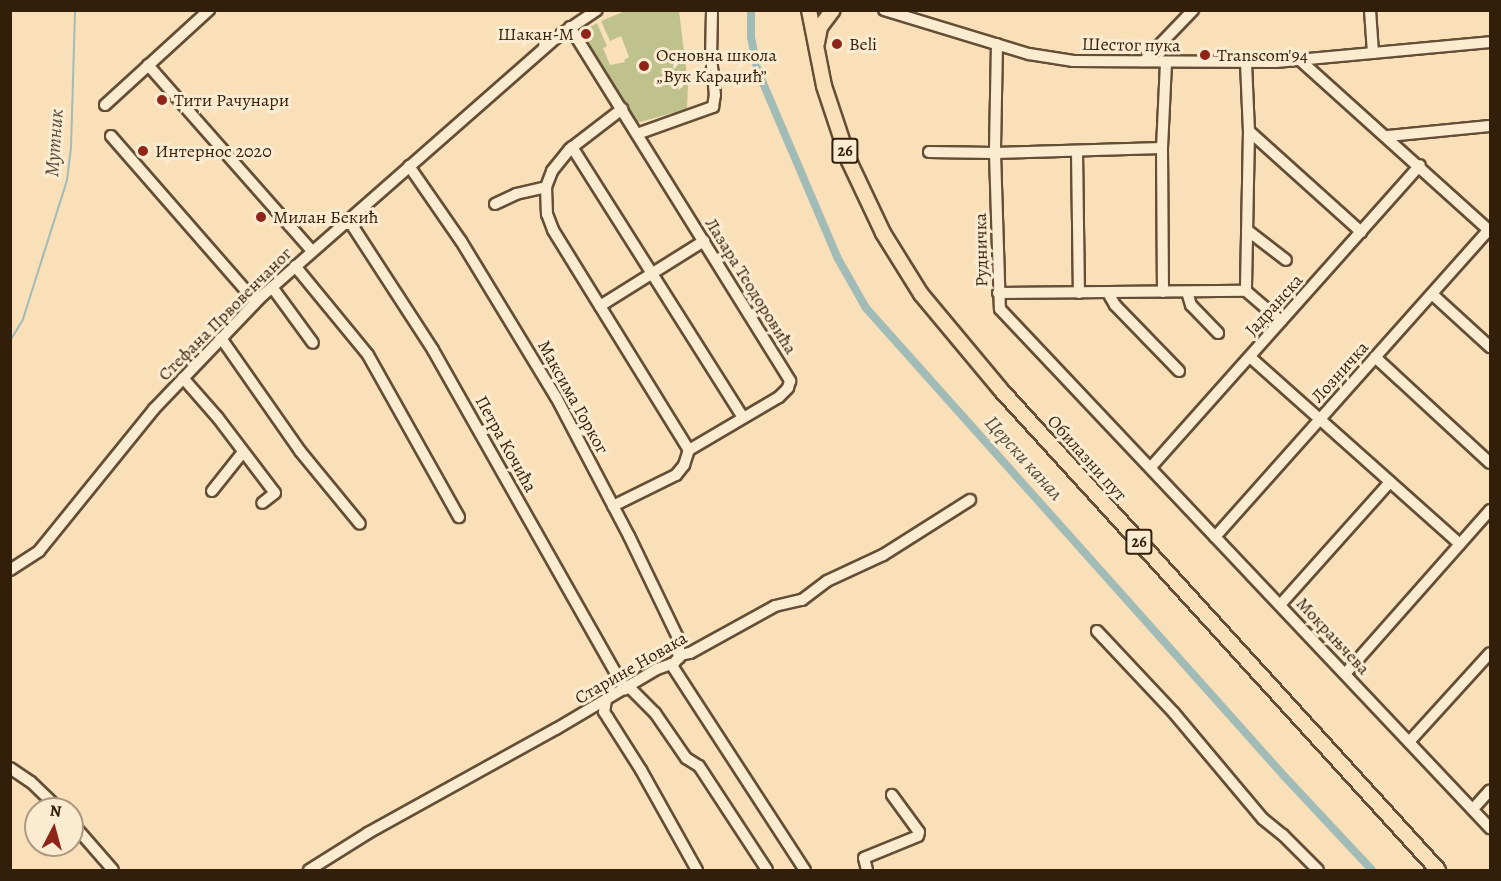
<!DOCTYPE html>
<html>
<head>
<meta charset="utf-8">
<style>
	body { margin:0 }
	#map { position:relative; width:1501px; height:881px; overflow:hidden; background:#f9e0b8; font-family:Alegreya,serif }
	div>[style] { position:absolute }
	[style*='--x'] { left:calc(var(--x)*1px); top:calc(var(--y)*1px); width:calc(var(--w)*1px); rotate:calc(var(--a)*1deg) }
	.green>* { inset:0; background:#c0c28d }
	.stream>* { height:2px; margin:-1px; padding:0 1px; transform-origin:1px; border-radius:1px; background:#a1bbb7 }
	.canal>* { height:8px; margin:-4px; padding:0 4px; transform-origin:4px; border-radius:4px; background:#a1bbb7 }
	.roads { filter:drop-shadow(2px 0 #644e35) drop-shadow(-2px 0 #644e35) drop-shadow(0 2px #644e35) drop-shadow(0 -2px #644e35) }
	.minor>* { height:10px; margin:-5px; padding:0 5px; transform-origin:5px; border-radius:5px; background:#fbebd1 }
	.major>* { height:14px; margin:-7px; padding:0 7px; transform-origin:7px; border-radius:7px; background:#f9e0b8 }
	.dots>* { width:16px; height:16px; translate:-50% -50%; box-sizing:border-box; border:3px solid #fbebd1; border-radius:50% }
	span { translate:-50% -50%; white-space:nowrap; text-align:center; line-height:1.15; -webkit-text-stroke:6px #fbebd1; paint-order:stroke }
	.shield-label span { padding:2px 4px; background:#fbebd1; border:2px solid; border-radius:4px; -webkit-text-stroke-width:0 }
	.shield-label { font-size:16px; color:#331e09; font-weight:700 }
	.poi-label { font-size:18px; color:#331e09 }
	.right { translate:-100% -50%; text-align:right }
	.left { translate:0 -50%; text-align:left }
	.street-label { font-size:18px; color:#331e09 }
	.water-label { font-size:20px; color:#544d3d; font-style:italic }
	.frame { position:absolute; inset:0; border:12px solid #331e09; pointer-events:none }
	.north { position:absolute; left:24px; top:797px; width:60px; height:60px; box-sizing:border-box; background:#fbebd1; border:2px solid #ab9981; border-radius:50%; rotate:6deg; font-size:16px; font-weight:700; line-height:24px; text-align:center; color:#331e09 }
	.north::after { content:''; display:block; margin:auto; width:21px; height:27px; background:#8f2418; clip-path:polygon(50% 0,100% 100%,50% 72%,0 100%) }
</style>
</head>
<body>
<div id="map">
	<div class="green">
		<div style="clip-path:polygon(625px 11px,679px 11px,688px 84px,687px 109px,636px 123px,580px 33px,586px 39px,591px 36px,587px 29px,597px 23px,607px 46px,603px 48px,610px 65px,625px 62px,624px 60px,629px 57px,621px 36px,610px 41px,601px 21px)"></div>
	</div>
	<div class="stream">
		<div style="--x:10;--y:341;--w:26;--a:-59"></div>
		<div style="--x:23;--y:319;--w:146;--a:-72.4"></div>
		<div style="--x:67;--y:180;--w:33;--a:-83"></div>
		<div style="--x:71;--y:147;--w:137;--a:-88.3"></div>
	</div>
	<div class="canal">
		<div style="--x:751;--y:10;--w:27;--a:90"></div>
		<div style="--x:751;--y:37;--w:33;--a:79"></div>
		<div style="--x:757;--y:69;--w:204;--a:66.9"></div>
		<div style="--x:837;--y:257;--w:59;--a:60.4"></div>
		<div style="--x:866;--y:308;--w:629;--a:48.22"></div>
		<div style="--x:1285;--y:777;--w:127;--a:46.9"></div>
	</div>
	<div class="roads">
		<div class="minor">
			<div style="--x:884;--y:10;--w:152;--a:16.9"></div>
			<div style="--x:1029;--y:54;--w:45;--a:9"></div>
			<div style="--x:1073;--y:61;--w:203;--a:0.3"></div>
			<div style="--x:1276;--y:62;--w:215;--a:-5.3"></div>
			<div style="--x:1370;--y:10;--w:43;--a:86"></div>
			<div style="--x:570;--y:27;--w:417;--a:58.1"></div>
			<div style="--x:790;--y:381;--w:7;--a:106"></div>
			<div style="--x:788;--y:388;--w:13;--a:135"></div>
			<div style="--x:779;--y:397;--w:104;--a:149.5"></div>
			<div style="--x:997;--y:44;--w:109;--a:91.1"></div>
			<div style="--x:995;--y:153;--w:156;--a:88.2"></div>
			<div style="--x:1000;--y:309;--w:714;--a:46.65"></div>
			<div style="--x:1144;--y:61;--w:71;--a:-46.1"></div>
			<div style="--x:1301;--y:61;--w:254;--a:42"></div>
			<div style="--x:1246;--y:63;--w:68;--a:87.5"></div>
			<div style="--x:1249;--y:131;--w:160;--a:91.1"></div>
			<div style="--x:148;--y:65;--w:248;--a:48.6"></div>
			<div style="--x:105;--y:105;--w:141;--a:-42.4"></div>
			<div style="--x:1249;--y:131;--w:151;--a:42"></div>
			<div style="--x:637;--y:134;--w:81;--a:-19.6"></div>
			<div style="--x:713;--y:107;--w:12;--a:-81"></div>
			<div style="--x:715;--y:95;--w:36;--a:-96"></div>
			<div style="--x:711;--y:59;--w:49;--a:-88.8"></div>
			<div style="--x:111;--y:136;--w:220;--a:48.9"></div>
			<div style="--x:1388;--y:136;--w:102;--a:-5.6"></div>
			<div style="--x:572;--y:147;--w:320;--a:57.7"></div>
			<div style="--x:929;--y:152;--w:66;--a:0.9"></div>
			<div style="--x:995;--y:153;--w:167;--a:-1.7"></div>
			<div style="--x:1077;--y:152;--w:141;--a:89.2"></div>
			<div style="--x:409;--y:166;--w:91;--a:55.3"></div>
			<div style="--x:461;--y:241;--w:183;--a:58.7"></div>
			<div style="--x:556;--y:397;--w:157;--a:62.3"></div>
			<div style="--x:629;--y:536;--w:115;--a:64.3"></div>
			<div style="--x:679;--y:640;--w:18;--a:90"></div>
			<div style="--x:546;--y:187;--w:27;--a:88"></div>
			<div style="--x:547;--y:214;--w:17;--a:69"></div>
			<div style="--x:553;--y:230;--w:259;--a:58.3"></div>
			<div style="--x:495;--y:204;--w:23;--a:-25"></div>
			<div style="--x:516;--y:194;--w:31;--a:-13"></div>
			<div style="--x:546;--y:187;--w:17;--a:-69"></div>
			<div style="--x:552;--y:171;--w:28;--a:-51"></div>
			<div style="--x:570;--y:149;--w:66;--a:-37.6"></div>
			<div style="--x:348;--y:219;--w:156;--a:57"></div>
			<div style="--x:433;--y:350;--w:390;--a:60.5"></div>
			<div style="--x:1247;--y:230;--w:49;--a:37.6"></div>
			<div style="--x:295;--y:266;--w:115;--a:50.6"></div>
			<div style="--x:368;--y:355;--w:186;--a:60.7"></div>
			<div style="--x:272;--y:287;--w:69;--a:53.8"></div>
			<div style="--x:1163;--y:292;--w:144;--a:-90.4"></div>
			<div style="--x:1162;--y:148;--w:86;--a:-87.3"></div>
			<div style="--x:1187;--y:292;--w:14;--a:73"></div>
			<div style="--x:1191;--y:305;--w:39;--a:46"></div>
			<div style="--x:998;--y:293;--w:248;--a:-0.5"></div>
			<div style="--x:1246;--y:291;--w:46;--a:40.6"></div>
			<div style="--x:1108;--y:293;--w:14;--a:60"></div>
			<div style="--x:1115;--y:305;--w:92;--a:45.9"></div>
			<div style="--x:1432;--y:294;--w:79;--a:42.4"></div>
			<div style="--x:600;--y:306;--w:123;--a:-32"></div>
			<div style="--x:221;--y:338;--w:138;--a:55"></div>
			<div style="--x:300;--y:451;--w:94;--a:50.6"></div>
			<div style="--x:1250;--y:357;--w:281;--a:41.7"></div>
			<div style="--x:1375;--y:357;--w:156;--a:42.7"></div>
			<div style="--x:183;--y:378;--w:53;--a:48.8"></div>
			<div style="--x:218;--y:418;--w:94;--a:52.8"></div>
			<div style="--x:275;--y:493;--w:16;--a:142"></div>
			<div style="--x:1151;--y:467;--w:404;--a:-48.3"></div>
			<div style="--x:212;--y:491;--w:50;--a:-51.5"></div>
			<div style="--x:613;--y:506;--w:70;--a:-26.2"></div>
			<div style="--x:676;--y:475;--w:13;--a:-51"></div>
			<div style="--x:684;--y:465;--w:16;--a:-72"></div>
			<div style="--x:1215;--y:537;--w:412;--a:-48.3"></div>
			<div style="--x:10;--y:570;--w:35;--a:-33"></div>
			<div style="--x:39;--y:551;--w:183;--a:-51"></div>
			<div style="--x:154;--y:409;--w:155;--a:-46.3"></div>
			<div style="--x:261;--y:297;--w:394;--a:-41.3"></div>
			<div style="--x:557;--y:37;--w:48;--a:-34"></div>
			<div style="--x:1280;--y:605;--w:165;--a:-48.2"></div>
			<div style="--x:1097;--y:631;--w:112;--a:46.8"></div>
			<div style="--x:1174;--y:713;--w:138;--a:50"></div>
			<div style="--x:1263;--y:819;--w:26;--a:39"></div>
			<div style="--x:1283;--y:835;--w:49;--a:45"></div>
			<div style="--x:671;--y:664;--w:246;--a:57"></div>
			<div style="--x:1345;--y:674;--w:219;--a:-48.5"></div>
			<div style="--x:629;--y:687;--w:37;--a:45"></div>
			<div style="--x:655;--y:713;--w:55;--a:55.4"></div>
			<div style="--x:686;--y:758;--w:15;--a:32"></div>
			<div style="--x:699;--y:766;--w:124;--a:56.8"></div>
			<div style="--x:606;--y:700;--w:12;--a:99"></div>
			<div style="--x:604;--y:712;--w:7;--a:56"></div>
			<div style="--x:608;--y:718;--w:62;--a:57.6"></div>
			<div style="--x:641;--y:770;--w:115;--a:60.8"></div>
			<div style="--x:1409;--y:742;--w:120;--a:-47.7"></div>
			<div style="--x:10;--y:768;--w:25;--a:34"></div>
			<div style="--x:31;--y:782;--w:39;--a:44"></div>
			<div style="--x:1473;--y:809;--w:25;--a:-48"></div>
			<div style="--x:72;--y:823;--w:62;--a:48.9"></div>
			<div style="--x:309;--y:870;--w:70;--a:-32.1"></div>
			<div style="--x:368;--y:833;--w:215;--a:-29"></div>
			<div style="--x:556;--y:729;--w:117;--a:-30.7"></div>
			<div style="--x:657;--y:669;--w:18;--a:-19"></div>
			<div style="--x:674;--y:663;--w:11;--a:-49"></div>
			<div style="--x:681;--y:655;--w:9;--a:-13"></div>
			<div style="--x:690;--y:653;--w:97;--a:-28.9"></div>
			<div style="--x:775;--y:606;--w:28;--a:-13"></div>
			<div style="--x:802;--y:600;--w:31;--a:-37"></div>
			<div style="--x:827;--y:581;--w:62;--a:-24.9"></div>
			<div style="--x:883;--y:555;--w:103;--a:-32.3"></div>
			<div style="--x:867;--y:870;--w:12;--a:-104"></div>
			<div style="--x:864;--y:858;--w:58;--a:-22.2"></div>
			<div style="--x:918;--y:836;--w:4;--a:-76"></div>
			<div style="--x:919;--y:832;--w:46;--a:-126.1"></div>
		</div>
		<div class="major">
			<div style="--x:809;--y:10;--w:77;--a:78.8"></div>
			<div style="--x:824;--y:86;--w:79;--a:71.6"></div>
			<div style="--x:849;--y:161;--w:80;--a:64.7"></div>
			<div style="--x:883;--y:233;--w:72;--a:58.1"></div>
			<div style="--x:921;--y:294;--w:125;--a:50.2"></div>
			<div style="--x:1001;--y:390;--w:649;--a:47.68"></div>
			<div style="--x:817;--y:43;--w:16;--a:-79"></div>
			<div style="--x:820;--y:27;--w:21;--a:-53"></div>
		</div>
	</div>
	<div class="dots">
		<div style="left:586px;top:34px;background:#8f2418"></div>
		<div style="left:837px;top:44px;background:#8f2418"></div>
		<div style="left:1205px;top:55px;background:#8f2418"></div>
		<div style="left:644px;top:66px;background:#8f2418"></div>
		<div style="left:162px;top:100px;background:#8f2418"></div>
		<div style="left:143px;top:151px;background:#8f2418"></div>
		<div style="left:261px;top:217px;background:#8f2418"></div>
	</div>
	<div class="shield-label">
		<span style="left:845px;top:151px">26</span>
		<span style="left:1139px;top:542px">26</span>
	</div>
	<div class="poi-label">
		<span class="right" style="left:574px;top:34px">Шакан-М</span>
		<span class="left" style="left:849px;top:44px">Beli</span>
		<span class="left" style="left:1217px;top:55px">Transcom'94</span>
		<span class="left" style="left:656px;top:66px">Основна школа<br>„Вук Караџић”</span>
		<span class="left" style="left:174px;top:100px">Тити Рачунари</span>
		<span class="left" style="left:155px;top:151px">Интернос 2020</span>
		<span class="left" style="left:273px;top:217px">Милан Бекић</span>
	</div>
	<div class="street-label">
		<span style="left:1131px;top:45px;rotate:1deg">Шестог пука</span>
		<span style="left:981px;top:250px;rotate:-91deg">Рудничка</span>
		<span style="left:751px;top:286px;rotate:58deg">Лазара Теодоровића</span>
		<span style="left:1274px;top:305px;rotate:-48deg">Јадранска</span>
		<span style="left:225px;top:314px;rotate:-45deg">Стефана Првовенчаног</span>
		<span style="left:1340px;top:372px;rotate:-48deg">Лозничка</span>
		<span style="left:573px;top:397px;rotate:61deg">Максима Горког</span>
		<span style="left:506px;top:444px;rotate:61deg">Петра Кочића</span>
		<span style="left:1087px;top:458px;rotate:48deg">Обилазни пут</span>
		<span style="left:1333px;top:636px;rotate:47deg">Мокрањчева</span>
		<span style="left:631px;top:668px;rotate:-30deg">Старине Новака</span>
	</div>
	<div class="water-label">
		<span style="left:54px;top:143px;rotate:-86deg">Мутник</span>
		<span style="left:1024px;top:458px;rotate:48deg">Церски канал</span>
	</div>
	<div class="frame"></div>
	<div class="north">N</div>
</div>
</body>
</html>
